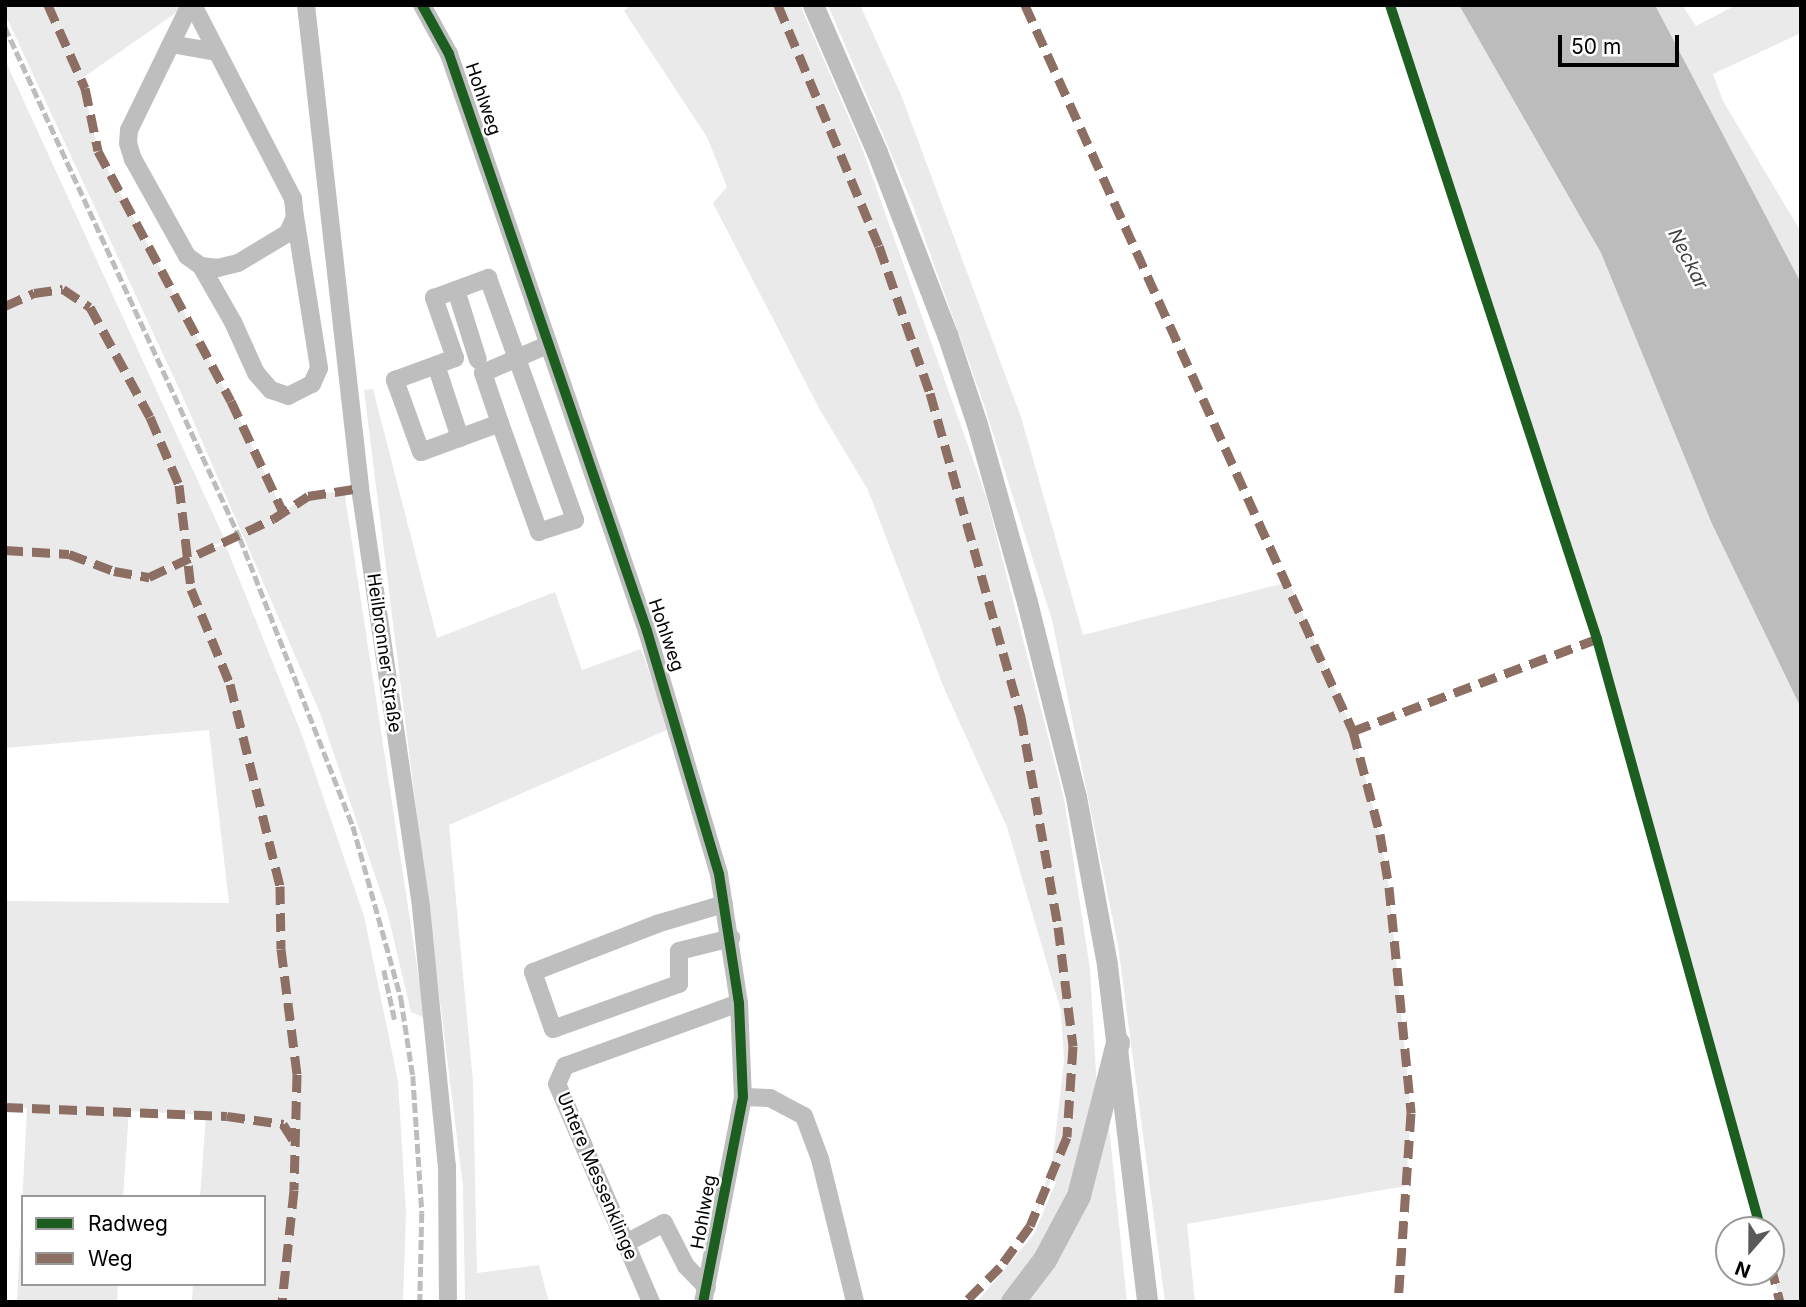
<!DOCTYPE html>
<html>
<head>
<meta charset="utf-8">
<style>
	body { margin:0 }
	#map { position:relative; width:1806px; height:1307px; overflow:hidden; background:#fff; font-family:Inter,sans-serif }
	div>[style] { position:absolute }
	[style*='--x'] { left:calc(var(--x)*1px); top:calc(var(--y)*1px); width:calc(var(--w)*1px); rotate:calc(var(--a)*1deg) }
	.green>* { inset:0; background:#eaeaea }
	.water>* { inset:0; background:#bcbcbc }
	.minor>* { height:18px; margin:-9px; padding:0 9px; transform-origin:9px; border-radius:9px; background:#bebebe }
	.major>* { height:21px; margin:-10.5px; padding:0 10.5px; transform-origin:10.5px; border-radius:10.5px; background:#bdbdbd }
	.highway>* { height:24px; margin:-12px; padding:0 12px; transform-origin:12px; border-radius:12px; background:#bdbdbd }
	.rail>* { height:4.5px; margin-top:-2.25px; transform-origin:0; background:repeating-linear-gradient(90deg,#bdbdbd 0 10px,transparent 0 13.5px) }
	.quiet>* { height:9px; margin-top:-4.5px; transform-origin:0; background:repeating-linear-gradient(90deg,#8d6e63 0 18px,transparent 0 27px) }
	.cycleway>* { height:10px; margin:-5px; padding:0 5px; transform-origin:5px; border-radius:5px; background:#1b5e20 }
	span { translate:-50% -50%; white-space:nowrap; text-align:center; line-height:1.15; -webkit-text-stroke:5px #fff; paint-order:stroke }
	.street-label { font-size:18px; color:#000 }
	.water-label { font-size:19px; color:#414141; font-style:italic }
	.frame { position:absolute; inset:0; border:7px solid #000; pointer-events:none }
	.legend { position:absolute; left:21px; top:1195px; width:245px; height:91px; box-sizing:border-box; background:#fff; border:2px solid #999; margin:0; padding:9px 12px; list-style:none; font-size:21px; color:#000 }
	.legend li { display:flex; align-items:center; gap:14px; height:35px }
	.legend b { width:35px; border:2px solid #999 }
	.north { position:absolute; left:1715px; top:1216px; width:70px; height:70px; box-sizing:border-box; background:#fff; border:2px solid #999; border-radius:50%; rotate:201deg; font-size:19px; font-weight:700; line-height:28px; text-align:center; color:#000 }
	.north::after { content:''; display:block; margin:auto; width:24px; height:32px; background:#595959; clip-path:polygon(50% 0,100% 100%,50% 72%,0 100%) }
	.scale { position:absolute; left:1558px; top:35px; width:121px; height:32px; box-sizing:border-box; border:4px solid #000; border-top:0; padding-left:9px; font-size:21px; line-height:24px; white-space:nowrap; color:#000; -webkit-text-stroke:5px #fff; paint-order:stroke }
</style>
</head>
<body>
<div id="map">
	<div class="green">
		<div style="clip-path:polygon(5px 5px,187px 5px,81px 79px,98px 151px,231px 401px,283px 512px,308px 496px,344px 490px,425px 1018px,411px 1012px,387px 911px,320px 713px,182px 395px,5px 14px)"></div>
		<div style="clip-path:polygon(631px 5px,800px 5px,862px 148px,987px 499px,1064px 799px,1090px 969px,1097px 1089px,1091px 1155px,1013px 1302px,977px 1302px,1034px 1234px,1056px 1182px,1051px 1180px,1030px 1226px,1052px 1165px,1064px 1062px,1061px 1011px,1007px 827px,944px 688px,868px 490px,820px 410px,713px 203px,727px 187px,707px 137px,624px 11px)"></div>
		<div style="clip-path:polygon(828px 5px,860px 5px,901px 95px,1021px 417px,1083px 635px,1289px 582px,1353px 731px,1380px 834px,1389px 887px,1411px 1113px,1406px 1186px,1187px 1224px,1195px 1302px,1165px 1302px,1118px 945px,1052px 620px,983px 402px,912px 203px)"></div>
		<div style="clip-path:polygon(1390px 5px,1459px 5px,1601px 253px,1712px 524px,1801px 708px,1801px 1302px,1780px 1302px,1771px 1266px,1771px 1230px,1761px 1230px,1597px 639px)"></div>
		<div style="clip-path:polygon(1655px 5px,1682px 5px,1696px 26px,1736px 5px,1801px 5px,1801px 33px,1713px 74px,1723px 101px,1801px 232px,1801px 283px)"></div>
		<div style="clip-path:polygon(5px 60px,225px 540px,191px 556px,225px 544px,302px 735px,364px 916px,398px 1081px,406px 1212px,403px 1302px,192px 1302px,193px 1284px,264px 1284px,264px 1197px,200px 1197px,206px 1115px,129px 1111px,123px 1197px,23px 1197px,23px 1284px,118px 1284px,117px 1302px,17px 1302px,27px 1108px,5px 1107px,5px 901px,229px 903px,209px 730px,5px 748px)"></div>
		<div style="clip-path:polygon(373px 389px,437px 638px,555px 592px,582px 670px,641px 649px,669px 729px,449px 825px,473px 1082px,477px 1273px,539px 1265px,549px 1302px,465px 1302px,463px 1186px,364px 390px)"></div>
		<div style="clip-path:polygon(1109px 1126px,1127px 1302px,1027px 1302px)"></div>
	</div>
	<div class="water">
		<div style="clip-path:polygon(1459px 5px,1655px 5px,1801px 283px,1801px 708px,1712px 524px,1601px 253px)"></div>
	</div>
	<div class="minor">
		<div style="--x:190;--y:5;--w:139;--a:116"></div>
		<div style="--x:129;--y:130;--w:13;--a:94"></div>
		<div style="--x:128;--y:143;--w:17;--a:73"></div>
		<div style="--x:133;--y:159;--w:111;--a:60.9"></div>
		<div style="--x:187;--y:256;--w:17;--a:36"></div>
		<div style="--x:201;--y:266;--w:64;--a:60.3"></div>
		<div style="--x:233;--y:322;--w:56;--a:65.7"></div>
		<div style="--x:256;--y:373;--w:23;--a:49"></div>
		<div style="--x:271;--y:390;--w:18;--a:19"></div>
		<div style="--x:288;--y:396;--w:27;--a:-27"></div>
		<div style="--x:312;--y:384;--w:17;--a:-66"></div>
		<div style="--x:319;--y:368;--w:153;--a:-99"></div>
		<div style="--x:193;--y:5;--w:218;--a:62.7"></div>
		<div style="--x:293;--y:199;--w:18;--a:84"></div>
		<div style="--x:295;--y:217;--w:17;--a:114"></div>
		<div style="--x:288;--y:233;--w:58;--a:149"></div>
		<div style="--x:238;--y:263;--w:21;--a:166"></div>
		<div style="--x:218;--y:268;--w:17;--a:-173"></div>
		<div style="--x:306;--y:5;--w:486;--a:83.6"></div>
		<div style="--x:360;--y:488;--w:423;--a:81.7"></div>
		<div style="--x:421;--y:907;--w:260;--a:84.3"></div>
		<div style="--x:447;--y:1166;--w:136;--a:89.6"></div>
		<div style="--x:422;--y:5;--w:56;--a:61.1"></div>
		<div style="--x:449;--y:54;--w:610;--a:71.06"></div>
		<div style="--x:647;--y:631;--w:253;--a:73.5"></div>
		<div style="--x:719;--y:874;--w:131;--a:81.2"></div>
		<div style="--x:739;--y:1003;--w:94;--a:87.6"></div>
		<div style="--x:743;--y:1097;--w:209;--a:101"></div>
		<div style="--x:171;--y:44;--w:47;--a:9.9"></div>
		<div style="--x:488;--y:278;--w:257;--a:70.2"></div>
		<div style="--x:575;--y:520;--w:38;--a:162"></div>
		<div style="--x:539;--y:532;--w:116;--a:-109.7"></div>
		<div style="--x:500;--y:423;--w:84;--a:159.8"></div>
		<div style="--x:421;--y:452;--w:77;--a:-109.9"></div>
		<div style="--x:395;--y:380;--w:64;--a:-20.1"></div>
		<div style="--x:455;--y:358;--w:64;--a:-109.3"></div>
		<div style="--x:434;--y:298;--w:58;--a:-20.3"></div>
		<div style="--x:456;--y:290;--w:73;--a:72.6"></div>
		<div style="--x:436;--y:365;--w:77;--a:71.8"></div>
		<div style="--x:500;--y:423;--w:53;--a:-108.8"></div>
		<div style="--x:483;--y:373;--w:70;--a:-23.6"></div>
		<div style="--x:724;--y:904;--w:70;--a:163.4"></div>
		<div style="--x:657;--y:924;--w:133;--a:158.8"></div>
		<div style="--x:533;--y:972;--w:60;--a:70.7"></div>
		<div style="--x:553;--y:1029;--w:134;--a:-19.7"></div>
		<div style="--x:679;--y:984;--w:33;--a:-90"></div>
		<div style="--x:679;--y:951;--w:54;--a:-14"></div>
		<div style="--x:743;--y:1097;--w:27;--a:2"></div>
		<div style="--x:770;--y:1098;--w:38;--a:28"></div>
		<div style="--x:804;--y:1116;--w:46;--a:69.6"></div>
		<div style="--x:820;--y:1159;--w:147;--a:76.2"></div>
		<div style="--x:626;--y:1243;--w:43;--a:-27.8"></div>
		<div style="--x:664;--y:1223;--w:48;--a:62.9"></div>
		<div style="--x:686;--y:1266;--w:30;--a:46"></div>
		<div style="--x:651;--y:1302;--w:237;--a:-113.3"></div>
		<div style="--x:557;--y:1084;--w:20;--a:-66"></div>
		<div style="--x:565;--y:1066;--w:185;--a:-19.9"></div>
	</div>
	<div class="major">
		<div style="--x:813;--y:5;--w:160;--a:66.5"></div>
		<div style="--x:877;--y:152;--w:195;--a:69"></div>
		<div style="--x:947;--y:334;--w:95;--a:71.6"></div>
		<div style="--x:977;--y:424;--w:185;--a:74.3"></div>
		<div style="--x:1027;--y:602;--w:201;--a:75.9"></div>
		<div style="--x:1076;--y:797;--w:171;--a:79.5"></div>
		<div style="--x:1107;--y:965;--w:339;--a:83.2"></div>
	</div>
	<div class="highway">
		<div style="--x:1013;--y:1302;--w:53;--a:-52.7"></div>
		<div style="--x:1045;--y:1260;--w:72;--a:-62"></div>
		<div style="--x:1079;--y:1196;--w:158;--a:-75.7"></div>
	</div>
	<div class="rail">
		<div style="--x:5;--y:27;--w:562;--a:65.3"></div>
		<div style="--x:240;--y:538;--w:309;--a:68.6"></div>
		<div style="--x:353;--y:826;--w:179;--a:74.4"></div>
		<div style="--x:401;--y:998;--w:79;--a:81.3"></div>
		<div style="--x:413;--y:1076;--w:137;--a:86.2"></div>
		<div style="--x:422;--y:1213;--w:89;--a:91.3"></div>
		<div style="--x:384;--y:970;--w:52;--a:77.8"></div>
	</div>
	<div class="quiet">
		<div style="--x:48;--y:5;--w:91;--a:66"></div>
		<div style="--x:85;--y:88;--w:64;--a:78.3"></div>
		<div style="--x:98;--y:151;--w:283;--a:62"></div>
		<div style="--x:231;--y:401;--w:123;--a:64.9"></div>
		<div style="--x:778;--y:5;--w:261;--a:67.3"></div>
		<div style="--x:879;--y:246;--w:156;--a:70.9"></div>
		<div style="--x:930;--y:393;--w:337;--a:74.3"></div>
		<div style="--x:1021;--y:717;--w:213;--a:80"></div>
		<div style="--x:1058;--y:927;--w:120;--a:82.8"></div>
		<div style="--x:1073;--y:1046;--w:91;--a:93.8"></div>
		<div style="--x:1067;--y:1137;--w:96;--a:112.6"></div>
		<div style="--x:1030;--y:1226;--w:51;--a:126.2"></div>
		<div style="--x:1000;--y:1267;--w:49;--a:135"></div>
		<div style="--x:1025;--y:5;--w:797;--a:65.69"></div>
		<div style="--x:1353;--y:731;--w:261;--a:-20.7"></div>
		<div style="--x:5;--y:306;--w:32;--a:-24"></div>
		<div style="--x:34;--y:293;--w:29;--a:-8"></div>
		<div style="--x:63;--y:289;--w:32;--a:34"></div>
		<div style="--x:90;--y:307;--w:125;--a:61.4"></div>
		<div style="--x:150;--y:417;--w:74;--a:66.9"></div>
		<div style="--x:179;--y:485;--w:105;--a:83.4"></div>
		<div style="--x:191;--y:589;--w:103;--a:67.7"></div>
		<div style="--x:230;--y:684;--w:208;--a:76.1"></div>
		<div style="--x:280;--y:886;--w:63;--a:89.1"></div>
		<div style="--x:281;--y:949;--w:126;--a:82.7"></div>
		<div style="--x:297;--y:1074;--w:116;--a:91.5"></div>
		<div style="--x:294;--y:1190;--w:113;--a:96.1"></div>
		<div style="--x:5;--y:550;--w:64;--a:3.6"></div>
		<div style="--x:69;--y:554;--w:48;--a:20.7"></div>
		<div style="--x:114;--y:571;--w:36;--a:10"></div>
		<div style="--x:149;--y:577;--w:137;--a:-25.1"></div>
		<div style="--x:273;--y:519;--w:42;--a:-33.3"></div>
		<div style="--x:308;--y:496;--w:53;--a:-8.7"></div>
		<div style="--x:1353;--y:731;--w:106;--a:75.3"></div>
		<div style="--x:1380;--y:834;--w:54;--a:80.4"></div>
		<div style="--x:1389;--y:887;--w:227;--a:84.4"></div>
		<div style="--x:1411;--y:1113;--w:189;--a:93.9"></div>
		<div style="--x:5;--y:1107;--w:222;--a:2.3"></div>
		<div style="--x:227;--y:1116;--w:57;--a:8.1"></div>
		<div style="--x:283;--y:1124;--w:22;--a:58"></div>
		<div style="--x:1771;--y:1266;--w:37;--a:76"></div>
	</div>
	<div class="cycleway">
		<div style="--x:422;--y:5;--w:56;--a:61.1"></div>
		<div style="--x:449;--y:54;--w:610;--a:71.06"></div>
		<div style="--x:647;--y:631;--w:253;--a:73.5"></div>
		<div style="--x:719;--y:874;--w:131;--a:81.2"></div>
		<div style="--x:739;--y:1003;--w:94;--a:87.6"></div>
		<div style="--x:743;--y:1097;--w:209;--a:101"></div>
		<div style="--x:1390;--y:5;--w:667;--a:71.92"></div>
		<div style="--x:1597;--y:639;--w:613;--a:74.49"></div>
	</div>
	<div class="street-label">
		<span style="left:483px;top:99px;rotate:71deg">Hohlweg</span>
		<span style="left:666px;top:635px;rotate:71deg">Hohlweg</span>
		<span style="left:384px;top:653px;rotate:82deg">Heilbronner Straße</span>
		<span style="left:597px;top:1176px;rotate:67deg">Untere Messenklinge</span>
		<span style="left:704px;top:1212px;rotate:-80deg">Hohlweg</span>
	</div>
	<div class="water-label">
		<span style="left:1688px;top:259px;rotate:63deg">Neckar</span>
	</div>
	<div class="frame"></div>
	<ul class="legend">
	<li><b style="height:9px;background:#1b5e20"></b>Radweg</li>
	<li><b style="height:9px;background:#8d6e63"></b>Weg</li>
	</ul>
	<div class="north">N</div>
	<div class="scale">50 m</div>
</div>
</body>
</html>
